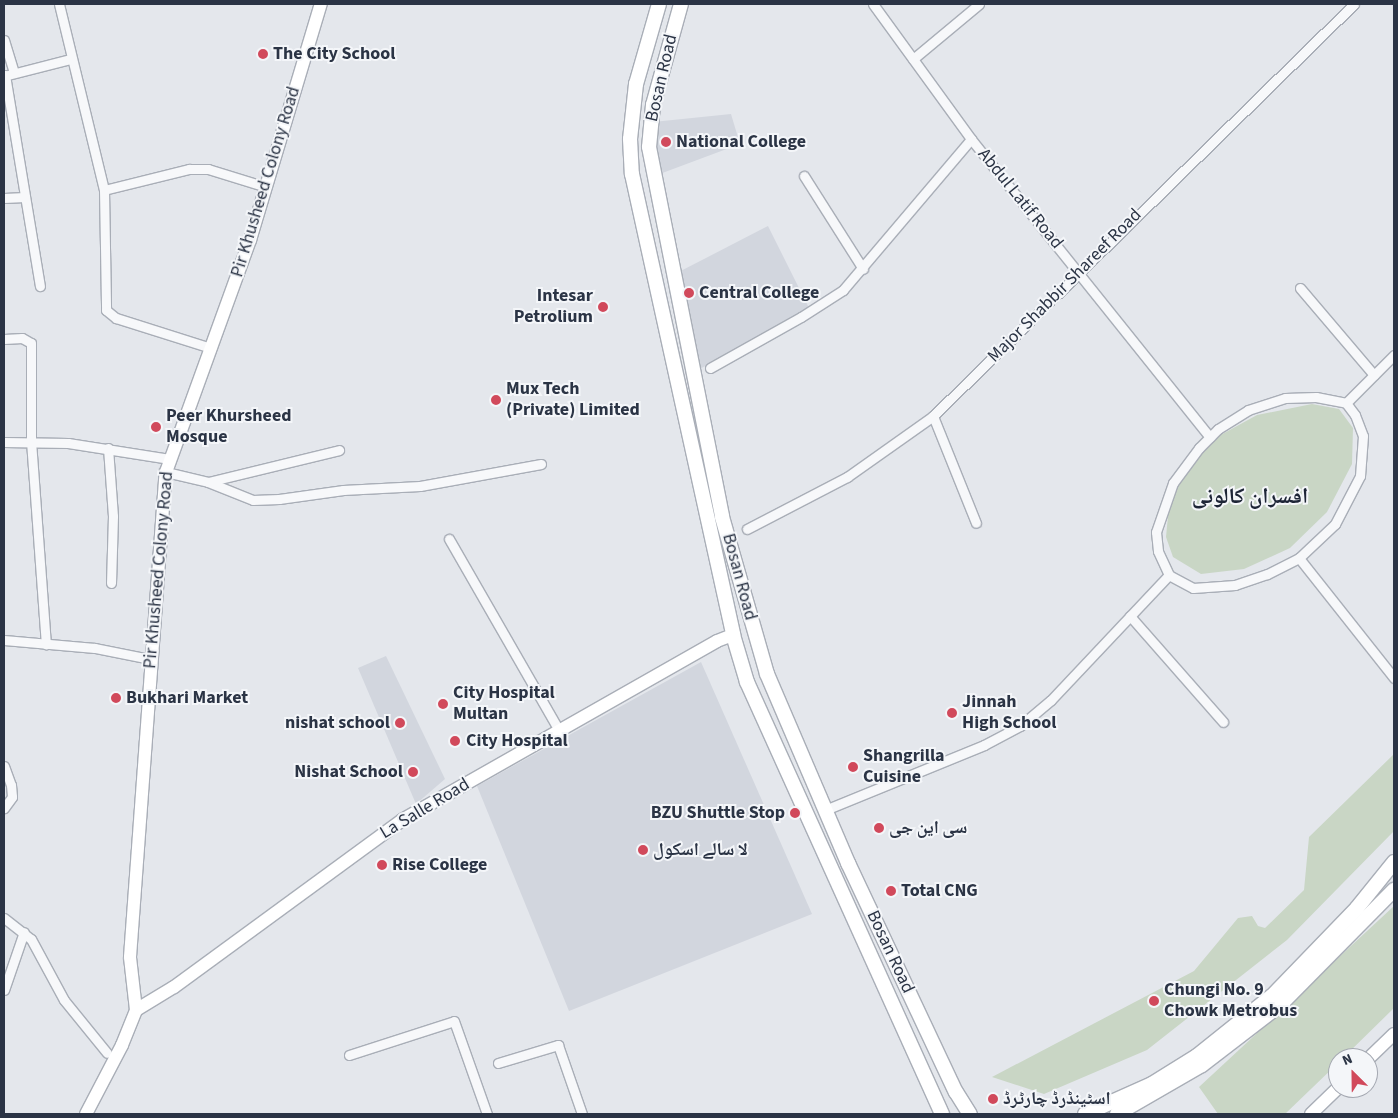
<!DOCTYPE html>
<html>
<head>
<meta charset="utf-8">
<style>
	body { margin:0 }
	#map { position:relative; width:1398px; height:1118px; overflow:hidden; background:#e4e7ec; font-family:"Source Sans 3","Noto Naskh Arabic",sans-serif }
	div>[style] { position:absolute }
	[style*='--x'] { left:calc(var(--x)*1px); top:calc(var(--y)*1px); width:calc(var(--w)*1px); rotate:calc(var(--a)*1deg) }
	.built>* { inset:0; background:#d2d6de }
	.green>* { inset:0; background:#c9d6c5 }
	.roads { filter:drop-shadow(1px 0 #a9aeb7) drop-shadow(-1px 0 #a9aeb7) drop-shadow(0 1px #a9aeb7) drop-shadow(0 -1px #a9aeb7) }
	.street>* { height:9px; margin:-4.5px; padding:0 4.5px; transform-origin:4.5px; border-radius:4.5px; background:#f7f8fa }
	.secondary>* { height:12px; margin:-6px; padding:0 6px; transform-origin:6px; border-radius:6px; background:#fff }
	.primary>* { height:14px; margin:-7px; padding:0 7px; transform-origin:7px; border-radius:7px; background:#fff }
	.dots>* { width:14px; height:14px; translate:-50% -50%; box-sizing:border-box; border:2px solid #f4f6f9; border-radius:50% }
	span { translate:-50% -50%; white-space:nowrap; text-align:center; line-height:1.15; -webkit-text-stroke:4px #f4f6f9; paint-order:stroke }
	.poi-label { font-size:18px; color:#2b3445; font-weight:700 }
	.left { translate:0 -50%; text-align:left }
	.right { translate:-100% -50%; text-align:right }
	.street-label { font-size:18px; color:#2b3445 }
	.district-label { font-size:22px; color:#1d2536; font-weight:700 }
	.frame { position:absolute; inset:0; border:5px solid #2b3445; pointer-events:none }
	.north { position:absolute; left:1328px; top:1048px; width:50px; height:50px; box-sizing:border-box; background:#f4f6f9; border:1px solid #a4a8b1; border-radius:50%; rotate:337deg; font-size:14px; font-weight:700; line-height:20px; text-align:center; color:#2b3445 }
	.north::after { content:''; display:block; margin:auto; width:18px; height:22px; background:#d1495b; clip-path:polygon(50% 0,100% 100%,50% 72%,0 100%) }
</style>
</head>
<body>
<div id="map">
	<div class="built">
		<div style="clip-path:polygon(731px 114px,740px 144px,657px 175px,653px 122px)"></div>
		<div style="clip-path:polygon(768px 226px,810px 310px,696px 371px,671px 276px)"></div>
		<div style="clip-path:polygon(386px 656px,445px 779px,416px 804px,358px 668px)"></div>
		<div style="clip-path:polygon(701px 662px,812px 914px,569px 1011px,477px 786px)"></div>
	</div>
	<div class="green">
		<div style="clip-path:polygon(1312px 404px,1339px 409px,1353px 428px,1352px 464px,1327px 512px,1290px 548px,1244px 569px,1201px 574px,1173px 557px,1166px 537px,1169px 506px,1179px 482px,1199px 454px,1217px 437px,1257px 415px)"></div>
		<div style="clip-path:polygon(1394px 754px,1394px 831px,1287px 940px,1147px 1050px,1044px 1094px,992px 1077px,1194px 971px,1238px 918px,1252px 916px,1258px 926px,1265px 928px,1304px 890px,1309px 837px)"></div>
		<div style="clip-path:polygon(1394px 906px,1394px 1008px,1343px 1058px,1338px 1058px,1338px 1063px,1285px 1114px,1218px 1114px,1199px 1087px)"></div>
	</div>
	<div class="roads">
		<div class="street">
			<div style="--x:59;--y:4;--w:191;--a:76.4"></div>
			<div style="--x:104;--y:190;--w:120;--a:89"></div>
			<div style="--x:106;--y:310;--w:13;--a:39"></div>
			<div style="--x:116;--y:318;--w:100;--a:17.5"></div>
			<div style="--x:873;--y:4;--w:167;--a:54"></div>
			<div style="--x:971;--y:139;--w:382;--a:51.3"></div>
			<div style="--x:4;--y:40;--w:34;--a:73"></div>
			<div style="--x:913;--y:59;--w:86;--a:-39.8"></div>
			<div style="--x:5;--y:75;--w:214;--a:80.6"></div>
			<div style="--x:4;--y:76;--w:68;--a:-14.4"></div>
			<div style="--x:804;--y:176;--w:110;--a:57.6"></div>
			<div style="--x:104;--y:190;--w:88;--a:-13.9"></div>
			<div style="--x:189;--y:169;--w:19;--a:0"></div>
			<div style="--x:208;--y:169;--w:61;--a:17.2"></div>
			<div style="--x:4;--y:198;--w:21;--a:-3"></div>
			<div style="--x:1300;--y:288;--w:114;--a:49.6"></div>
			<div style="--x:4;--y:339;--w:18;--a:-3"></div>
			<div style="--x:22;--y:338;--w:10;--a:29"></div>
			<div style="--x:31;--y:343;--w:98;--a:90"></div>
			<div style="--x:31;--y:441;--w:204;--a:85.8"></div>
			<div style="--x:710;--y:368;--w:104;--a:-29.3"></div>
			<div style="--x:801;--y:317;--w:50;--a:-32.7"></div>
			<div style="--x:843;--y:290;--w:198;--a:-49.7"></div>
			<div style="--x:1316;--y:397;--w:31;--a:11"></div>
			<div style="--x:1346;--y:403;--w:15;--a:53"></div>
			<div style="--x:1355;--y:415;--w:22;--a:69"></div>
			<div style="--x:1363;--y:436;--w:40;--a:94.3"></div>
			<div style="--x:1360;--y:476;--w:54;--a:117.5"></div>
			<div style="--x:1335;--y:524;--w:50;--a:136.6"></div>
			<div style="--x:1299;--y:558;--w:36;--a:153"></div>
			<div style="--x:1267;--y:574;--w:34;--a:161"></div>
			<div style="--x:1235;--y:585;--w:42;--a:175.9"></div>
			<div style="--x:1193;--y:588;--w:27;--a:-152"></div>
			<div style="--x:1169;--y:575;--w:26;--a:-115"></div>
			<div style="--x:1158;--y:551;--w:19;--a:-96"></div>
			<div style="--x:1156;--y:532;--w:52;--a:-70.9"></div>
			<div style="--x:1173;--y:483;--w:44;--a:-53.4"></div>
			<div style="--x:1199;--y:448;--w:27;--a:-45"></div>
			<div style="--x:1218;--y:429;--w:36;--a:-32"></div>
			<div style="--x:1248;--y:410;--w:39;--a:-18"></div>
			<div style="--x:1285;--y:398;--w:31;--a:-2"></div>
			<div style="--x:1346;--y:403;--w:68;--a:-45"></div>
			<div style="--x:933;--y:416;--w:115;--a:68.1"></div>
			<div style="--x:4;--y:442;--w:64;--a:0.9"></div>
			<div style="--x:68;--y:443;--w:103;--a:8.9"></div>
			<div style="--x:108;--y:448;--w:68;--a:85.8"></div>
			<div style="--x:113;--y:516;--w:67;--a:91.7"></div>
			<div style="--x:166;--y:472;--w:43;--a:13.4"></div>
			<div style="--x:208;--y:482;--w:135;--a:-13.7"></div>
			<div style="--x:208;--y:482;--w:48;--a:21.8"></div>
			<div style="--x:253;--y:500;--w:26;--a:-2"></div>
			<div style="--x:279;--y:499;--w:65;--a:-8"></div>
			<div style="--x:343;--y:490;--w:77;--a:-3"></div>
			<div style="--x:420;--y:486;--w:123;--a:-10.3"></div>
			<div style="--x:747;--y:529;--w:113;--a:-27.5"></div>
			<div style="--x:847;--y:477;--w:105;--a:-35.3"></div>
			<div style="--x:933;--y:416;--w:589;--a:-44.38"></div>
			<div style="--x:449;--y:539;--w:223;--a:60.1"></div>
			<div style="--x:1299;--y:558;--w:153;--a:51.6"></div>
			<div style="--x:1130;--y:616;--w:141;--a:48.7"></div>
			<div style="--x:4;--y:640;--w:91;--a:5"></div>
			<div style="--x:95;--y:648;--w:56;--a:11.3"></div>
			<div style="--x:4;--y:766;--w:20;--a:70"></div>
			<div style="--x:11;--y:785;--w:12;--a:85"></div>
			<div style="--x:12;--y:797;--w:14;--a:126"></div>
			<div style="--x:825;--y:810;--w:172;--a:-22.2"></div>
			<div style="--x:984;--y:745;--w:41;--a:-27.8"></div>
			<div style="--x:1020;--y:726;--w:40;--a:-40"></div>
			<div style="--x:1051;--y:700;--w:172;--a:-46.7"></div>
			<div style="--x:4;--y:918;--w:34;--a:38"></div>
			<div style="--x:31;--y:939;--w:69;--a:61.6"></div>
			<div style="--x:64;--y:1000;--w:68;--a:50.9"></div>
			<div style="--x:4;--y:990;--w:61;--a:-71"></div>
			<div style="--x:349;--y:1055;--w:110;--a:-17.9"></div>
			<div style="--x:454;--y:1021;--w:99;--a:70.5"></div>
			<div style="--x:498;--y:1063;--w:63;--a:-16.7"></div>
			<div style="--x:558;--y:1045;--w:73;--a:70.8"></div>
		</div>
		<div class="secondary">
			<div style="--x:136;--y:1010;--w:44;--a:-31.2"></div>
			<div style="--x:174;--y:987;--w:283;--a:-36.2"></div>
			<div style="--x:402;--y:820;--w:362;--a:-29.6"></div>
			<div style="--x:717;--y:641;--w:17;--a:-21"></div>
			<div style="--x:1368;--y:1059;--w:36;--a:-44"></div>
			<div style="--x:86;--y:1114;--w:78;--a:-62.4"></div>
			<div style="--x:122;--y:1045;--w:38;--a:-68"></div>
			<div style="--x:136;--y:1010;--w:53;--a:-96.5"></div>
			<div style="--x:130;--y:957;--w:486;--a:-85.8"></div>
			<div style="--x:166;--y:472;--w:247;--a:-70.1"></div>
			<div style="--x:250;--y:240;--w:246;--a:-73.3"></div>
			<div style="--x:1311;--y:1114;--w:37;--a:-44"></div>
		</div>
		<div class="primary">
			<div style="--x:659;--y:4;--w:83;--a:106"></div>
			<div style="--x:636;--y:84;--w:55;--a:96.2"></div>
			<div style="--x:630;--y:139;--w:35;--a:87"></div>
			<div style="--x:632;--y:174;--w:472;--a:77.6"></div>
			<div style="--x:733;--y:635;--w:49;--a:73.4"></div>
			<div style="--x:747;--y:682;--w:474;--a:65.7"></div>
			<div style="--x:681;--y:4;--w:105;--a:105.5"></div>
			<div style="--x:653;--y:105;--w:42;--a:95.4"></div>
			<div style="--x:649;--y:147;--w:377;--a:78.8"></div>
			<div style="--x:722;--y:517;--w:163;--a:74"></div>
			<div style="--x:767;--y:674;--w:206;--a:66.8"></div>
			<div style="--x:848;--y:863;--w:253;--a:64.8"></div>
			<div style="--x:956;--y:1092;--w:26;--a:58"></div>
			<div style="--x:1085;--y:1114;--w:73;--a:-24.1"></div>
			<div style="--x:1152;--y:1084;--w:53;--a:-31.9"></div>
			<div style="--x:1197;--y:1056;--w:96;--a:-38.7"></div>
			<div style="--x:1272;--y:996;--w:122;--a:-46"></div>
			<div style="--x:1357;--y:908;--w:59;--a:-51.2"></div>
			<div style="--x:1117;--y:1114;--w:98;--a:-30"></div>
			<div style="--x:1202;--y:1065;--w:98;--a:-37.6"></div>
			<div style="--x:1280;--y:1005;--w:162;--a:-45.3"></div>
		</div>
	</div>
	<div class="dots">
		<div style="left:263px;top:54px;background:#d1495b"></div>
		<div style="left:666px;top:142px;background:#d1495b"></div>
		<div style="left:689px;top:293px;background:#d1495b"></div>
		<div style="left:603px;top:307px;background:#d1495b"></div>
		<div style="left:496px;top:400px;background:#d1495b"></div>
		<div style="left:156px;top:427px;background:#d1495b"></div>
		<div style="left:116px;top:698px;background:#d1495b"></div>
		<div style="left:443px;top:704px;background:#d1495b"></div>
		<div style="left:952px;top:713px;background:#d1495b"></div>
		<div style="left:400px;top:723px;background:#d1495b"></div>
		<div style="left:455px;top:741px;background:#d1495b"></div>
		<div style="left:853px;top:767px;background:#d1495b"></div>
		<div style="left:413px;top:772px;background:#d1495b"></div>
		<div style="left:795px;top:813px;background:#d1495b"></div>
		<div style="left:879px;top:828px;background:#d1495b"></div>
		<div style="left:643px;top:850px;background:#d1495b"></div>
		<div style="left:382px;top:865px;background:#d1495b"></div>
		<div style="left:891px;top:891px;background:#d1495b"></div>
		<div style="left:1154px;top:1001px;background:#d1495b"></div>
		<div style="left:993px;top:1099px;background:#d1495b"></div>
	</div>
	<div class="poi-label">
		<span class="left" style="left:273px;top:54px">The City School</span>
		<span class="left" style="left:676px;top:142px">National College</span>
		<span class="left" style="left:699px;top:293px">Central College</span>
		<span class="right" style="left:593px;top:307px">Intesar<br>Petrolium</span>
		<span class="left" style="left:506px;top:400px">Mux Tech<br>(Private) Limited</span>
		<span class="left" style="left:166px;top:427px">Peer Khursheed<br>Mosque</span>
		<span class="left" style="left:453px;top:704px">City Hospital<br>Multan</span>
		<span class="left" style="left:126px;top:698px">Bukhari Market</span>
		<span class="left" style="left:962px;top:713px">Jinnah<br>High School</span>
		<span class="right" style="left:390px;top:723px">nishat school</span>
		<span class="left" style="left:466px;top:741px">City Hospital</span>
		<span class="left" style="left:863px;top:767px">Shangrilla<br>Cuisine</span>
		<span class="right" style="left:403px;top:772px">Nishat School</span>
		<span class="right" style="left:785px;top:813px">BZU Shuttle Stop</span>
		<span class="left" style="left:889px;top:828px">سی این جی</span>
		<span class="left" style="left:653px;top:850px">لا سالے اسکول</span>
		<span class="left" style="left:392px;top:865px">Rise College</span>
		<span class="left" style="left:901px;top:891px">Total CNG</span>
		<span class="left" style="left:1164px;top:1001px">Chungi No. 9<br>Chowk Metrobus</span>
		<span class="left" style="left:1003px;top:1099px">اسٹینڈرڈ چارٹرڈ</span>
	</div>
	<div class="street-label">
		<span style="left:662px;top:78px;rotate:-77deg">Bosan Road</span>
		<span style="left:266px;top:182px;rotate:-73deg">Pir Khusheed Colony Road</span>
		<span style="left:1020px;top:199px;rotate:51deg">Abdul Latif Road</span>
		<span style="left:1065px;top:286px;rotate:-45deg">Major Shabbir Shareef Road</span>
		<span style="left:159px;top:570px;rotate:-85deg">Pir Khusheed Colony Road</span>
		<span style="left:739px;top:577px;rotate:75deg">Bosan Road</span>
		<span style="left:425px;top:809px;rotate:-31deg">La Salle Road</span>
		<span style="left:890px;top:952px;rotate:65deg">Bosan Road</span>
	</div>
	<div class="district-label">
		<span style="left:1250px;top:497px">افسران کالونی</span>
	</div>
	<div class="frame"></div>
	<div class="north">N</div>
</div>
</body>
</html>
